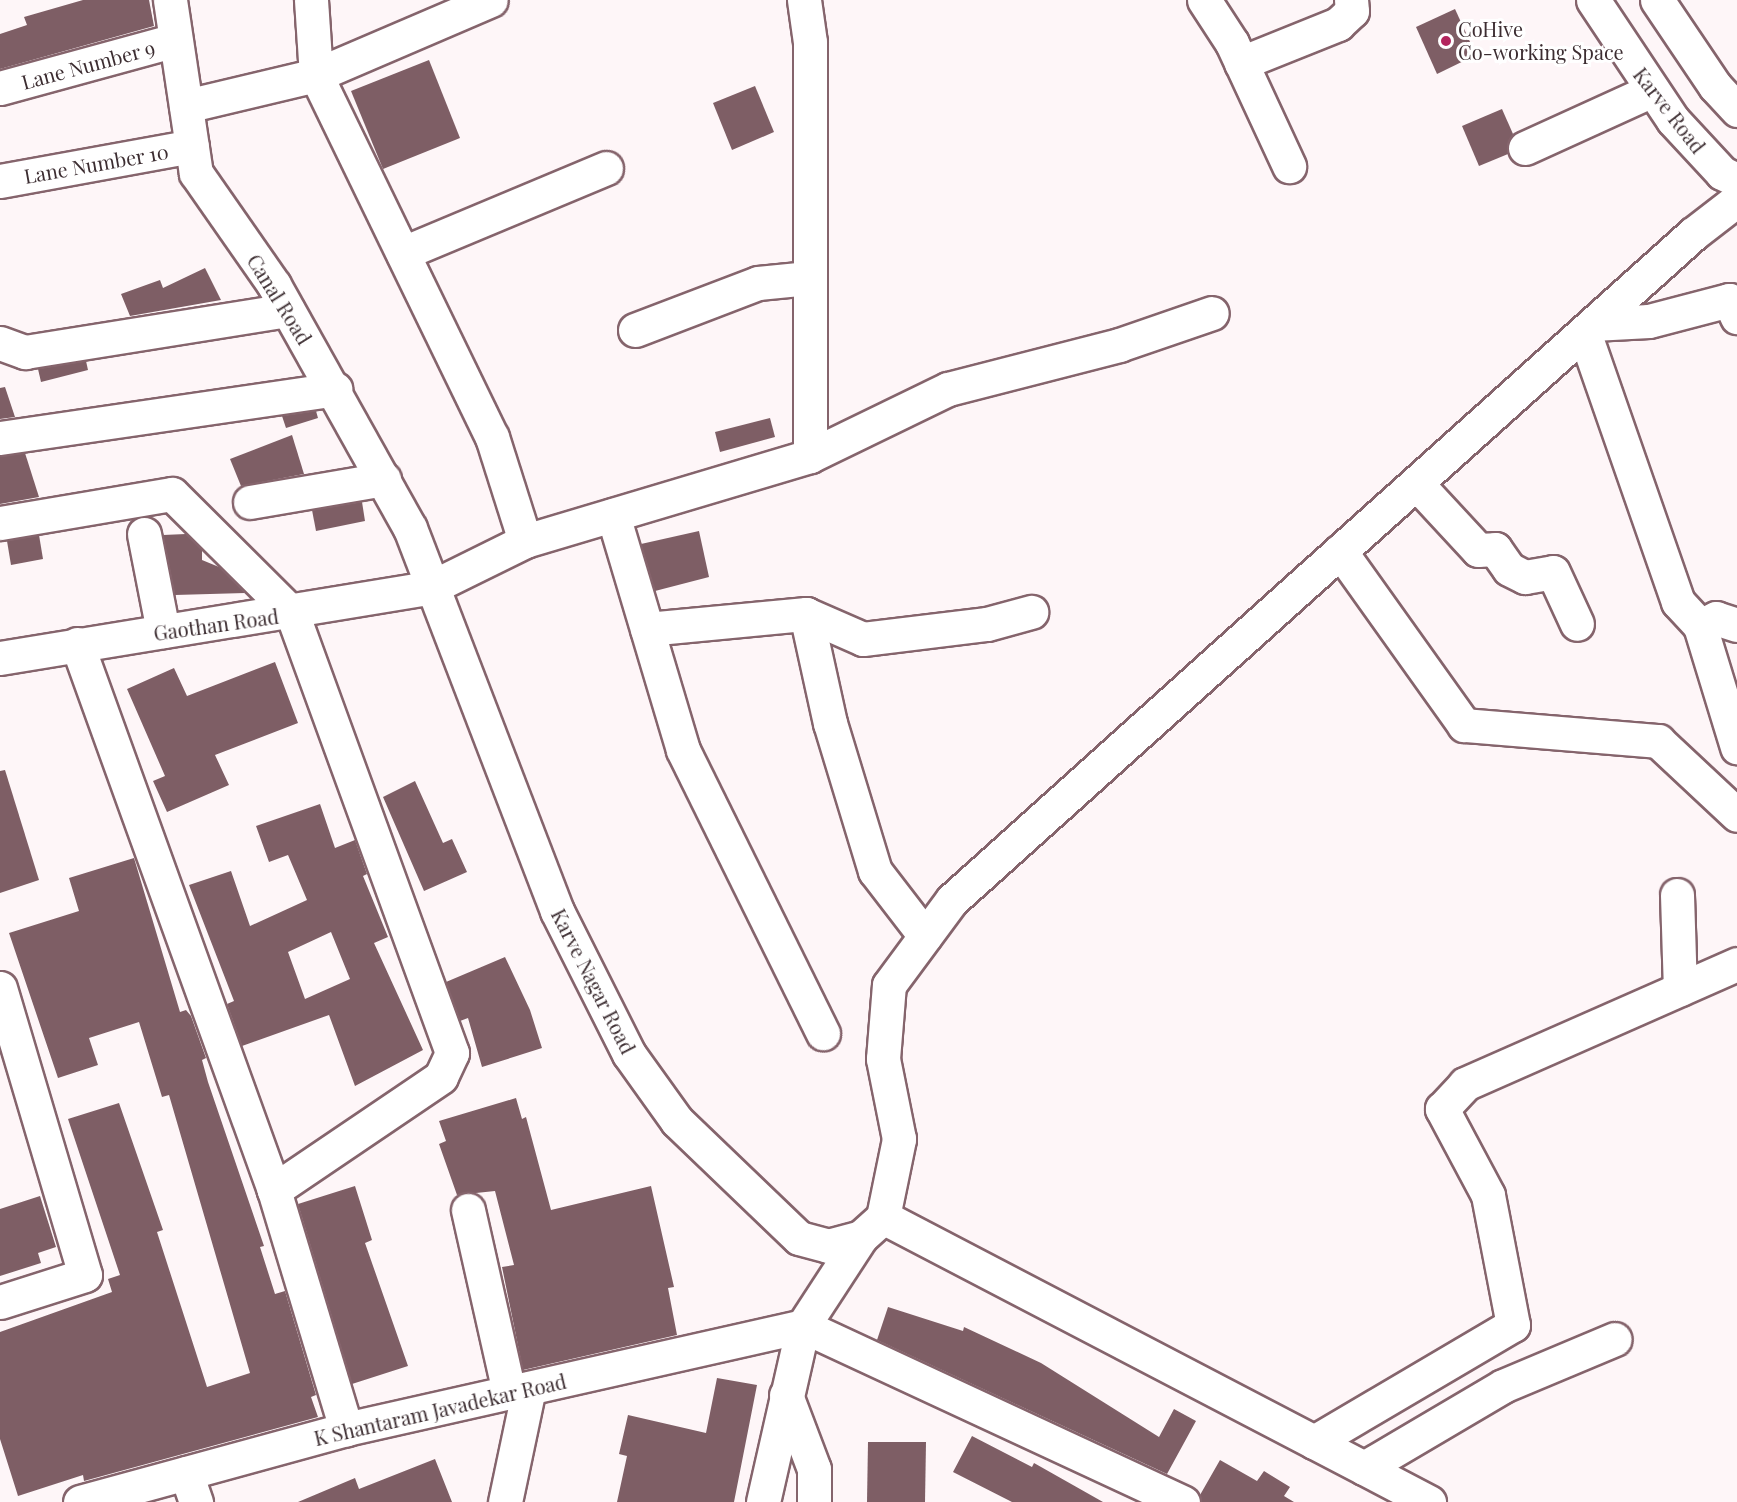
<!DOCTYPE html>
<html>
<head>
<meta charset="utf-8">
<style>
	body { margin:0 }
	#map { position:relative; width:1737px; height:1502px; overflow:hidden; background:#fef6f8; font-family:"Playfair Display",serif }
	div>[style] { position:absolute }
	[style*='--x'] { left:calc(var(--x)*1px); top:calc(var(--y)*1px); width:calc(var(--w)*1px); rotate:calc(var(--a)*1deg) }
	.building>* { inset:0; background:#7e5e65 }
	.roads { filter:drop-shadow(2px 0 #85646c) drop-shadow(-2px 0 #85646c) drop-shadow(0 2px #85646c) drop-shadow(0 -2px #85646c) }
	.minor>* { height:33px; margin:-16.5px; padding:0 16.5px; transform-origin:16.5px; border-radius:16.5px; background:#fff }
	.major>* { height:33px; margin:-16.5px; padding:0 16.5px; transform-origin:16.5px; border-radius:16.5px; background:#fff }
	.dots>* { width:16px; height:16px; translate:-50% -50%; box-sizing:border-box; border:3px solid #fff; border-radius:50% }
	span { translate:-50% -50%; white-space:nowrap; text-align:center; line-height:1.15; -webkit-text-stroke:6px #fff; paint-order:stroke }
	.poi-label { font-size:20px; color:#3c2d31 }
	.left { translate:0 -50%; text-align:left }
	.street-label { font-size:20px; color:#3c2d31 }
</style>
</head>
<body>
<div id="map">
	<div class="building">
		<div style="clip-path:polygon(83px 0,149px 0,154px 26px,0 69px,0 34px,27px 25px,24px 17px)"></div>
		<div style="clip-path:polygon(1455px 9px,1476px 55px,1437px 74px,1416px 27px)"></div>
		<div style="clip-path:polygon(429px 60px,460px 138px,383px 169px,351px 91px)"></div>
		<div style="clip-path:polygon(755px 86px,774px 132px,732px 150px,713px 103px)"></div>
		<div style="clip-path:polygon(1502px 109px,1513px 134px,1508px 154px,1479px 166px,1462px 126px)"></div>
		<div style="clip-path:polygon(205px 268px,221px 300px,130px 316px,121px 294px,160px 280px,163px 288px)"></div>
		<div style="clip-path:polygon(86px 361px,88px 370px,41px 382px,38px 369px)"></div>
		<div style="clip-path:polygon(5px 387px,15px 417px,0 419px,0 388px)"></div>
		<div style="clip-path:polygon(316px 411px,318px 418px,286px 428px,282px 416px)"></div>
		<div style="clip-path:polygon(770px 418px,775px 437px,720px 452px,715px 432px)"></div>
		<div style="clip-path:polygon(292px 435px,304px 474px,241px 486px,230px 459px)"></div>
		<div style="clip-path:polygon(25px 453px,39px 497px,0 504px,0 456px)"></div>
		<div style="clip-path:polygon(362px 502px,365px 521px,316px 531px,312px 510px)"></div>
		<div style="clip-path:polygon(699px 531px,709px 577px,655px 591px,641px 544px)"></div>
		<div style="clip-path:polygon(186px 534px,202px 550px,202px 560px,219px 567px,245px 593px,175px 595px,163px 535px)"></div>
		<div style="clip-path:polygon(39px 535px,43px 559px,11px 565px,7px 541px)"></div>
		<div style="clip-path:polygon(275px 662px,298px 723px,215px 755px,229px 785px,167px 812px,153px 781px,165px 776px,127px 689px,174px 668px,187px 696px)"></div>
		<div style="clip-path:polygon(5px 770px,39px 880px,0 893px,0 771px)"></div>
		<div style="clip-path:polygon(415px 781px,443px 843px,452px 839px,467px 872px,424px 891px,383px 797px)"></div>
		<div style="clip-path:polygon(evenodd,320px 804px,335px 848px,355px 840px,367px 874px,363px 876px,388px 937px,374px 943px,423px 1050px,355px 1086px,329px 1015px,242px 1046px,227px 1004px,234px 1001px,189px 885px,231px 871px,250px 926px,307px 900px,288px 855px,269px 862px,256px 826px,320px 804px,331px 932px,350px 979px,305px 999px,288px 952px,331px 932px)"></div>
		<div style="clip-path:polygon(134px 858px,180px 1012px,186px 1010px,191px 1016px,206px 1058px,202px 1060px,208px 1082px,264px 1246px,260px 1247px,275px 1294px,285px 1291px,316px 1395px,311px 1397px,318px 1417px,84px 1481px,83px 1475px,18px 1496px,0 1439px,0 1332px,112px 1292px,108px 1279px,120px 1275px,68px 1119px,119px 1103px,163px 1230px,157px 1232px,207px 1387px,250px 1373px,169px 1095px,162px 1097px,139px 1022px,89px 1038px,98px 1065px,58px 1078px,9px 933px,79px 911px,69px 878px)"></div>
		<div style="clip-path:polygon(505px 957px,530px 1010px,542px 1048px,482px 1067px,468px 1018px,460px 1021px,446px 982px)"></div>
		<div style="clip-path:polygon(516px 1098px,522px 1119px,526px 1117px,551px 1210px,651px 1186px,674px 1287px,668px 1288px,677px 1335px,523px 1370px,502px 1267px,514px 1265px,495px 1191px,457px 1195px,439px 1144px,446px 1141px,439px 1121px)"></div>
		<div style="clip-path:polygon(355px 1186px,372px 1240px,365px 1243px,408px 1366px,352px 1384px,298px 1204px)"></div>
		<div style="clip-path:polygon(40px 1196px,56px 1247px,38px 1253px,41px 1263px,0 1276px,0 1209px)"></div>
		<div style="clip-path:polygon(888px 1307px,963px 1331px,964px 1327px,1041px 1363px,1159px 1437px,1174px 1409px,1196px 1421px,1167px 1474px,877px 1340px)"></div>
		<div style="clip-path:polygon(717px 1378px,757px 1385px,734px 1502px,617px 1502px,627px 1456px,619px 1454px,628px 1415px,706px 1433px)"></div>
		<div style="clip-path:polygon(972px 1436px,1032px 1467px,1034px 1463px,1103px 1502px,1012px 1502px,953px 1472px)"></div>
		<div style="clip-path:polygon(868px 1442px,926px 1442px,925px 1502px,867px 1502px)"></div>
		<div style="clip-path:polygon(435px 1459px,452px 1502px,298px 1502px,355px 1478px,359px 1489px)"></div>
		<div style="clip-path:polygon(1220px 1460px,1257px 1481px,1264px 1471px,1290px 1487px,1284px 1496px,1294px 1502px,1201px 1502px,1200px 1495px)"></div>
	</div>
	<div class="roads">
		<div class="minor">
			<div style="--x:170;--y:0;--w:175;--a:81.5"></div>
			<div style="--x:196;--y:173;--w:136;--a:55.1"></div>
			<div style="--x:274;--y:285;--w:278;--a:60.8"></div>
			<div style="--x:410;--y:528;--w:410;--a:69"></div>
			<div style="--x:557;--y:911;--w:160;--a:63.3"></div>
			<div style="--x:629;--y:1054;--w:82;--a:54.4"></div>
			<div style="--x:677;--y:1121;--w:169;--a:43.8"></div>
			<div style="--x:799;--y:1238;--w:30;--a:15"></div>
			<div style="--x:828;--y:1246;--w:34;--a:-15"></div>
			<div style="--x:861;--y:1237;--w:30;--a:-42"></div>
			<div style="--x:311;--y:0;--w:75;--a:86.2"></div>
			<div style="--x:316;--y:75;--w:403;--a:64.1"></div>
			<div style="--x:492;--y:437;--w:109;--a:72.4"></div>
			<div style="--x:804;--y:0;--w:42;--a:81.9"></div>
			<div style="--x:810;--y:42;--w:414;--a:90"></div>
			<div style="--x:1204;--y:0;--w:51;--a:56.9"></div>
			<div style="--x:1232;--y:43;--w:136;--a:65.1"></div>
			<div style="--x:1241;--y:63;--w:105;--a:-21.9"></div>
			<div style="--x:1338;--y:24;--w:19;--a:-43"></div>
			<div style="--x:1352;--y:11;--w:11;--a:-95"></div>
			<div style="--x:0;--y:88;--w:181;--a:-15.3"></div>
			<div style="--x:186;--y:106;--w:134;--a:-13.4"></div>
			<div style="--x:316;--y:75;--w:190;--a:-23.2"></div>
			<div style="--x:1525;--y:148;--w:140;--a:-24.5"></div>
			<div style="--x:0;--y:181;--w:195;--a:-10.3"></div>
			<div style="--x:403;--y:253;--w:220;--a:-22.7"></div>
			<div style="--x:1593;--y:324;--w:56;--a:-3.1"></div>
			<div style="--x:1649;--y:321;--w:83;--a:-14.7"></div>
			<div style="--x:1729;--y:300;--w:19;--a:65"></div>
			<div style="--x:635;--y:330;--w:132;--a:-20.9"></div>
			<div style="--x:758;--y:283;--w:51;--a:-5.6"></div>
			<div style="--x:1584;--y:332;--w:286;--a:70.8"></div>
			<div style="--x:1678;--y:602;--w:33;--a:47"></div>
			<div style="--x:0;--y:343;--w:27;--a:20"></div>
			<div style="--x:25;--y:352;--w:266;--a:-9.1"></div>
			<div style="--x:0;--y:438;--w:339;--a:-8.3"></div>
			<div style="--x:1416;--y:483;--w:91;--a:47.2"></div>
			<div style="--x:1478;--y:550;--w:17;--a:-3"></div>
			<div style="--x:1495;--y:549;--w:24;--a:55"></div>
			<div style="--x:1509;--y:569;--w:18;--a:27"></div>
			<div style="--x:1525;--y:577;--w:28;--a:-10"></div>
			<div style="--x:1553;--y:572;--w:57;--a:65.2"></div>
			<div style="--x:250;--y:502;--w:136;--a:-9.7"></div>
			<div style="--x:613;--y:515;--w:245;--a:73.4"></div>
			<div style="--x:683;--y:750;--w:316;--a:63.7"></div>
			<div style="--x:0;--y:523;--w:174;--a:-9.6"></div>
			<div style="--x:172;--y:494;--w:169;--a:44.8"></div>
			<div style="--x:292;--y:613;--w:468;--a:70"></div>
			<div style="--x:452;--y:1053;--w:26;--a:115"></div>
			<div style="--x:441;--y:1077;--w:202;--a:145.9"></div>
			<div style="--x:144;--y:534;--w:99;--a:78.9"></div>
			<div style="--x:1340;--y:551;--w:214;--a:54.5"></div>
			<div style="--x:1464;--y:725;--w:195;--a:4.7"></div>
			<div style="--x:1658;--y:741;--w:108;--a:43.1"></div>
			<div style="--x:806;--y:614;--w:112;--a:77.6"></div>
			<div style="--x:830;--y:723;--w:155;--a:73.1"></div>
			<div style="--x:875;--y:871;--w:82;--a:52.4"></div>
			<div style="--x:1737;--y:625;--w:22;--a:-162"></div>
			<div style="--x:1716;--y:618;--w:18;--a:153"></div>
			<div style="--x:1700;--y:626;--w:127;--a:73"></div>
			<div style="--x:647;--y:629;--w:160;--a:-5.4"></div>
			<div style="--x:806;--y:614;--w:62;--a:23.7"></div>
			<div style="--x:863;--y:639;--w:125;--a:-6.9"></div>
			<div style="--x:987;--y:624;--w:46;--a:-15.3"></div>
			<div style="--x:77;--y:644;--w:580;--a:70.16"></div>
			<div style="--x:274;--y:1190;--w:250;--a:73.2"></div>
			<div style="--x:0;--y:658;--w:438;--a:-9.3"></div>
			<div style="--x:432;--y:587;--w:104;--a:-26.3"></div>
			<div style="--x:525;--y:541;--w:297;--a:-16.6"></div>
			<div style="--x:810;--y:456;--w:153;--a:-25.9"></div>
			<div style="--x:948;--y:389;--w:177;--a:-14.4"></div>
			<div style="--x:1119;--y:345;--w:98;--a:-19"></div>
			<div style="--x:1677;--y:895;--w:94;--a:88.2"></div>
			<div style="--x:0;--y:988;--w:299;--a:73.5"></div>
			<div style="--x:85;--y:1275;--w:89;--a:162.4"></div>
			<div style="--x:468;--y:1210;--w:187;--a:77.3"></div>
			<div style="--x:883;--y:1217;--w:80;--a:-78.4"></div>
			<div style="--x:899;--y:1139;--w:82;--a:-101.3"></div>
			<div style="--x:883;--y:1059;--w:74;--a:-85.4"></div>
			<div style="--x:889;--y:985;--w:106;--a:-53.5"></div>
			<div style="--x:952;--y:900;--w:996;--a:-41.95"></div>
			<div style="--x:1693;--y:234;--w:56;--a:-37.7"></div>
			<div style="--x:883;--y:1217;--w:616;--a:27.56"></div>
			<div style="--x:786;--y:1395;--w:79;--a:69.3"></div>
			<div style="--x:814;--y:1469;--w:33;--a:90"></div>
			<div style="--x:1314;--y:1442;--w:231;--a:-30.5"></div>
			<div style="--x:1513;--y:1325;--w:132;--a:-100.9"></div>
			<div style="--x:1488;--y:1195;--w:98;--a:-118.1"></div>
			<div style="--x:1442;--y:1109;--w:34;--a:-47"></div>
			<div style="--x:1465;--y:1084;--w:297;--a:-23.8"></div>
			<div style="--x:1364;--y:1468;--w:161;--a:-30.5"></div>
			<div style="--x:1503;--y:1386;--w:121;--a:-22.8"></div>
			<div style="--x:186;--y:1473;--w:31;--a:71"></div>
			<div style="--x:80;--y:1502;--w:276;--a:-15.3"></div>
			<div style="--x:346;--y:1429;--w:468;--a:-12.7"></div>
			<div style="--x:803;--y:1326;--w:419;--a:24.9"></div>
			<div style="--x:505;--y:1502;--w:116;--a:-78.1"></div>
			<div style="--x:763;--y:1502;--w:180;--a:-77.2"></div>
			<div style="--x:803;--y:1326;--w:106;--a:-56.9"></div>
		</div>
		<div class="major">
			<div style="--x:1593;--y:0;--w:144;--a:56.3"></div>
			<div style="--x:1673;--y:120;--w:72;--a:47.2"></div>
			<div style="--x:1722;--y:173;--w:17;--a:25"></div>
			<div style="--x:1657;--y:0;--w:104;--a:56"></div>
			<div style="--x:1715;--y:86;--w:33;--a:47"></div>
		</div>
	</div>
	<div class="dots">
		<div style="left:1446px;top:41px;background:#b3255d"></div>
	</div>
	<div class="poi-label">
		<span class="left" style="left:1458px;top:40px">CoHive<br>Co-working Space</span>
	</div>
	<div class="street-label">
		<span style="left:88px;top:64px;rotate:-15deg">Lane Number 9</span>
		<span style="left:1670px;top:110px;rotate:52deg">Karve Road</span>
		<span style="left:96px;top:163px;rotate:-10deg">Lane Number 10</span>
		<span style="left:280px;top:299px;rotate:58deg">Canal Road</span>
		<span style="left:216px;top:624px;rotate:-8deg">Gaothan Road</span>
		<span style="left:594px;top:981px;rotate:63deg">Karve Nagar Road</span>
		<span style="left:440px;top:1409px;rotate:-13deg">K Shantaram Javadekar Road</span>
	</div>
</div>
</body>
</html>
